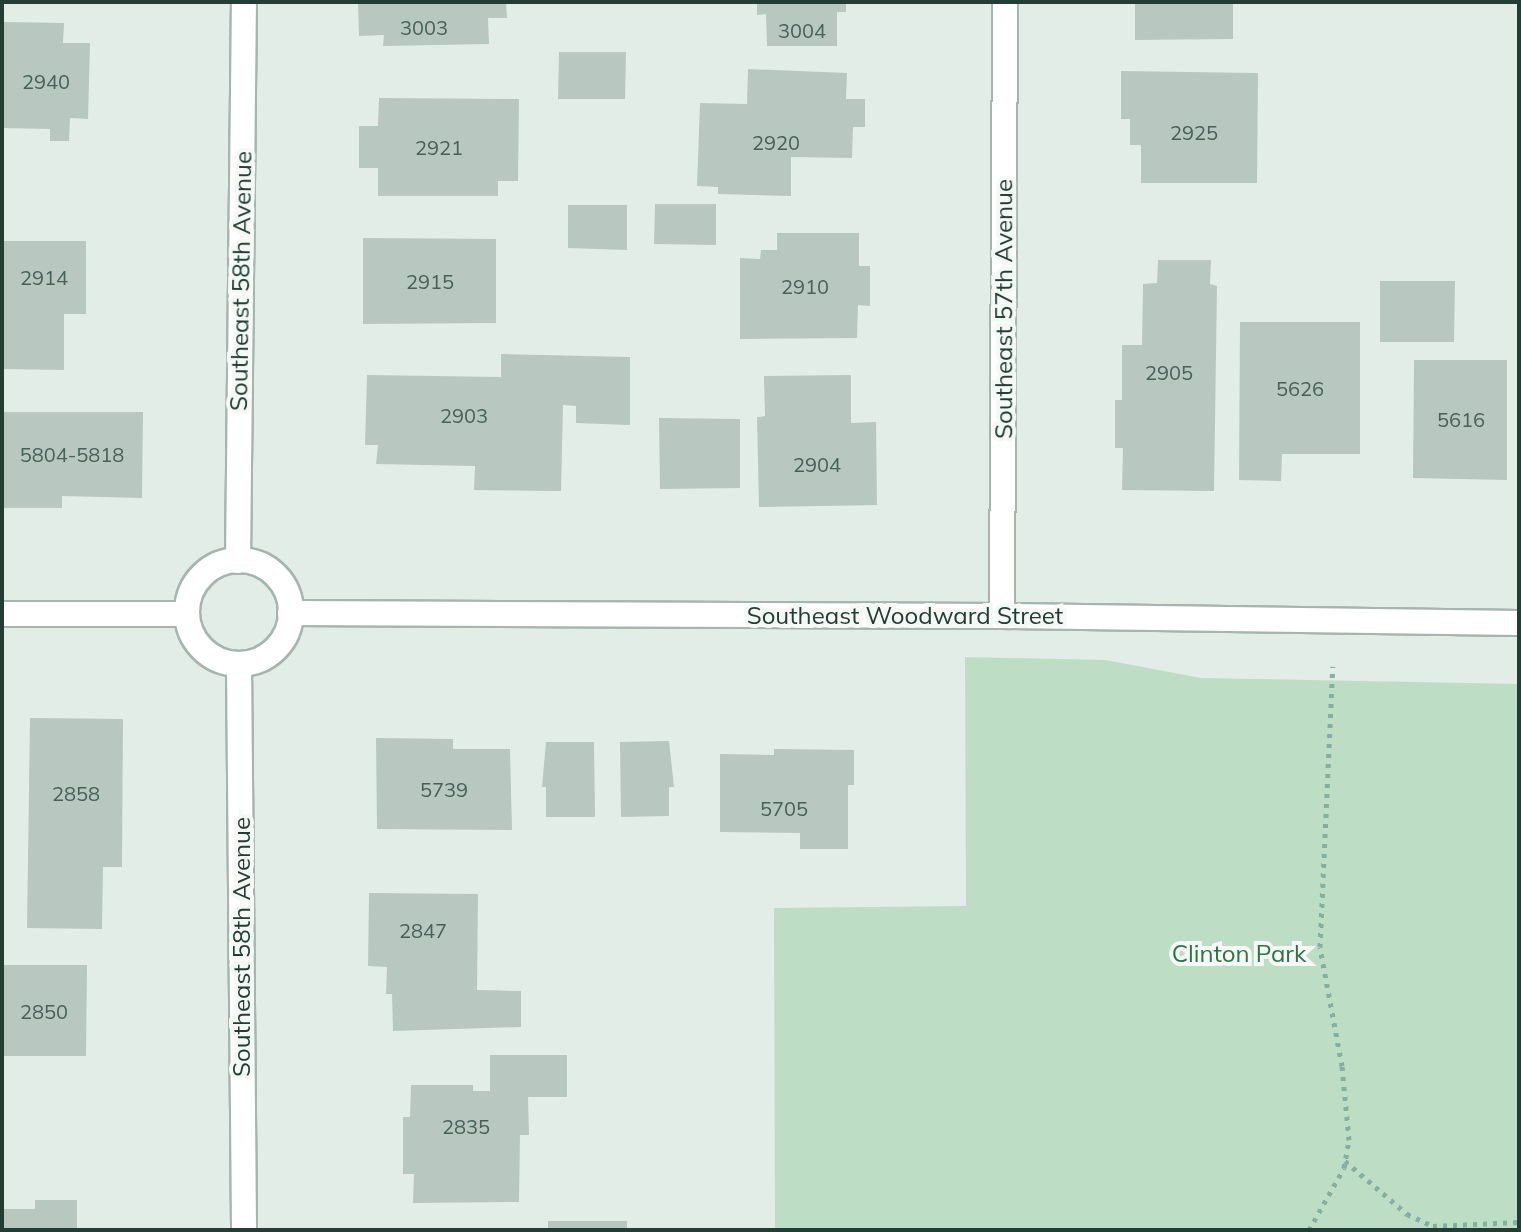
<!DOCTYPE html>
<html>
<head>
<meta charset="utf-8">
<style>
	body { margin:0 }
	#map { position:relative; width:1521px; height:1232px; overflow:hidden; background:#e3ede8; font-family:Mulish,sans-serif }
	div>[style] { position:absolute }
	[style*='--x'] { left:calc(var(--x)*1px); top:calc(var(--y)*1px); width:calc(var(--w)*1px); rotate:calc(var(--a)*1deg) }
	.green>* { inset:0; background:#bdddc5 }
	.building>* { inset:0; background:#b9c7c1 }
	.path>* { height:5px; margin-top:-2.5px; transform-origin:0; background:repeating-linear-gradient(90deg,#85afa1 0 4px,transparent 0 10px) }
	.roads { filter:drop-shadow(2px 0 #a6b5af) drop-shadow(-2px 0 #a6b5af) drop-shadow(0 2px #a6b5af) drop-shadow(0 -2px #a6b5af) }
	.minor>* { height:24px; margin:-12px; padding:0 12px; transform-origin:12px; border-radius:12px; background:#fff }
	.minor>.ring { margin:-12px; padding:0; box-sizing:content-box; background:none; border:24px solid #fff; border-radius:50% }
	span { translate:-50% -50%; white-space:nowrap; text-align:center; line-height:1.15; -webkit-text-stroke:8px #f4f9f6; paint-order:stroke }
	.number-label { font-size:20px; color:#486059 }
	.number-label span { -webkit-text-stroke-width:0 }
	.street-label { font-size:24px; color:#233d36 }
	.park-label { font-size:24px; color:#2f7348 }
	.frame { position:absolute; inset:0; border:4px solid #233d36; pointer-events:none }
</style>
</head>
<body>
<div id="map">
	<div class="green">
		<div style="clip-path:polygon(965px 657px,1105px 660px,1201px 678px,1519px 684px,1519px 1230px,775px 1230px,774px 908px,966px 906px)"></div>
	</div>
	<div class="building">
		<div style="clip-path:polygon(358px 2px,506px 2px,507px 18px,488px 18px,489px 44px,383px 46px,384px 35px,359px 36px)"></div>
		<div style="clip-path:polygon(757px 2px,846px 2px,846px 12px,837px 12px,837px 46px,767px 46px,766px 14px,757px 15px)"></div>
		<div style="clip-path:polygon(1135px 2px,1233px 2px,1233px 39px,1135px 40px)"></div>
		<div style="clip-path:polygon(2px 22px,64px 23px,63px 43px,90px 43px,88px 119px,70px 118px,69px 141px,50px 141px,50px 129px,2px 128px)"></div>
		<div style="clip-path:polygon(559px 52px,626px 52px,625px 99px,558px 99px)"></div>
		<div style="clip-path:polygon(748px 69px,847px 73px,846px 99px,865px 99px,865px 127px,853px 127px,852px 158px,791px 157px,791px 196px,718px 194px,718px 187px,697px 186px,700px 103px,747px 104px)"></div>
		<div style="clip-path:polygon(1121px 71px,1258px 73px,1257px 183px,1141px 183px,1141px 145px,1130px 145px,1130px 119px,1121px 119px)"></div>
		<div style="clip-path:polygon(379px 98px,519px 99px,518px 181px,498px 181px,498px 196px,378px 196px,378px 168px,359px 168px,359px 126px,378px 126px)"></div>
		<div style="clip-path:polygon(655px 204px,716px 204px,716px 245px,654px 244px)"></div>
		<div style="clip-path:polygon(568px 205px,627px 205px,627px 250px,568px 248px)"></div>
		<div style="clip-path:polygon(777px 233px,859px 233px,859px 266px,870px 266px,870px 306px,858px 305px,857px 338px,740px 339px,740px 258px,760px 259px,761px 250px,777px 250px)"></div>
		<div style="clip-path:polygon(363px 238px,496px 239px,496px 323px,363px 324px)"></div>
		<div style="clip-path:polygon(2px 241px,86px 241px,86px 314px,64px 314px,64px 370px,2px 369px)"></div>
		<div style="clip-path:polygon(1158px 260px,1211px 260px,1210px 284px,1217px 286px,1214px 491px,1122px 490px,1123px 448px,1115px 448px,1115px 400px,1122px 400px,1122px 345px,1142px 345px,1143px 284px,1157px 283px)"></div>
		<div style="clip-path:polygon(1380px 281px,1455px 281px,1454px 342px,1380px 342px)"></div>
		<div style="clip-path:polygon(1240px 322px,1360px 322px,1360px 454px,1282px 454px,1281px 481px,1239px 480px)"></div>
		<div style="clip-path:polygon(501px 354px,630px 357px,630px 425px,576px 423px,576px 406px,563px 405px,561px 491px,474px 490px,475px 466px,376px 464px,378px 445px,365px 445px,367px 375px,501px 377px)"></div>
		<div style="clip-path:polygon(1414px 360px,1507px 360px,1507px 480px,1413px 478px)"></div>
		<div style="clip-path:polygon(851px 375px,851px 423px,876px 422px,877px 505px,759px 507px,757px 417px,765px 416px,764px 376px)"></div>
		<div style="clip-path:polygon(2px 412px,143px 412px,142px 498px,62px 496px,62px 508px,2px 508px)"></div>
		<div style="clip-path:polygon(659px 418px,740px 419px,740px 488px,660px 489px)"></div>
		<div style="clip-path:polygon(30px 718px,123px 719px,122px 867px,103px 867px,102px 929px,27px 928px)"></div>
		<div style="clip-path:polygon(376px 738px,453px 739px,453px 749px,510px 749px,512px 830px,377px 829px)"></div>
		<div style="clip-path:polygon(669px 741px,674px 787px,669px 787px,669px 816px,621px 817px,620px 742px)"></div>
		<div style="clip-path:polygon(546px 742px,594px 742px,595px 817px,546px 817px,546px 787px,542px 787px)"></div>
		<div style="clip-path:polygon(774px 749px,854px 750px,854px 785px,848px 785px,848px 849px,800px 849px,800px 833px,720px 832px,720px 754px,774px 755px)"></div>
		<div style="clip-path:polygon(369px 893px,478px 894px,477px 990px,521px 991px,521px 1027px,393px 1031px,392px 994px,386px 994px,387px 967px,368px 966px)"></div>
		<div style="clip-path:polygon(2px 965px,87px 965px,86px 1056px,2px 1056px)"></div>
		<div style="clip-path:polygon(490px 1055px,567px 1055px,567px 1097px,528px 1097px,529px 1135px,520px 1135px,519px 1202px,413px 1203px,414px 1174px,403px 1174px,403px 1117px,410px 1117px,411px 1085px,473px 1085px,473px 1091px,490px 1091px)"></div>
		<div style="clip-path:polygon(35px 1200px,77px 1200px,77px 1230px,2px 1230px,2px 1209px,35px 1209px)"></div>
		<div style="clip-path:polygon(548px 1221px,627px 1221px,627px 1230px,548px 1230px)"></div>
	</div>
	<div class="path">
		<div style="--x:1345;--y:1161;--w:82;--a:40.5"></div>
		<div style="--x:1407;--y:1214;--w:29;--a:25"></div>
		<div style="--x:1433;--y:1226;--w:86;--a:-2.7"></div>
		<div style="--x:1309;--y:1230;--w:71;--a:-60.6"></div>
		<div style="--x:1344;--y:1168;--w:28;--a:-80"></div>
		<div style="--x:1349;--y:1140;--w:74;--a:-95.4"></div>
		<div style="--x:1342;--y:1066;--w:121;--a:-100.5"></div>
		<div style="--x:1320;--y:947;--w:281;--a:-87.4"></div>
	</div>
	<div class="roads">
		<div class="minor">
			<div class="ring" style="left:187px;top:560px;width:80px;height:80px"></div>
			<div style="--x:238;--y:561;--w:559;--a:-89.39"></div>
			<div style="--x:290;--y:613;--w:712;--a:0.24"></div>
			<div style="--x:1002;--y:616;--w:517;--a:0.78"></div>
			<div style="--x:2;--y:614;--w:184;--a:0"></div>
			<div style="--x:1002;--y:616;--w:614;--a:-89.72"></div>
			<div style="--x:239;--y:664;--w:566;--a:89.49"></div>
		</div>
	</div>
	<div class="number-label">
		<span style="left:424px;top:27px">3003</span>
		<span style="left:802px;top:30px">3004</span>
		<span style="left:46px;top:81px">2940</span>
		<span style="left:1194px;top:132px">2925</span>
		<span style="left:776px;top:142px">2920</span>
		<span style="left:439px;top:147px">2921</span>
		<span style="left:44px;top:277px">2914</span>
		<span style="left:430px;top:281px">2915</span>
		<span style="left:805px;top:286px">2910</span>
		<span style="left:1169px;top:372px">2905</span>
		<span style="left:1300px;top:388px">5626</span>
		<span style="left:464px;top:415px">2903</span>
		<span style="left:1461px;top:419px">5616</span>
		<span style="left:72px;top:454px">5804-5818</span>
		<span style="left:817px;top:464px">2904</span>
		<span style="left:444px;top:789px">5739</span>
		<span style="left:76px;top:793px">2858</span>
		<span style="left:784px;top:808px">5705</span>
		<span style="left:423px;top:930px">2847</span>
		<span style="left:44px;top:1011px">2850</span>
		<span style="left:466px;top:1126px">2835</span>
	</div>
	<div class="street-label">
		<span style="left:241px;top:281px;rotate:-89deg">Southeast 58th Avenue</span>
		<span style="left:1004px;top:309px;rotate:-90deg">Southeast 57th Avenue</span>
		<span style="left:905px;top:616px">Southeast Woodward Street</span>
		<span style="left:242px;top:947px;rotate:-90deg">Southeast 58th Avenue</span>
	</div>
	<div class="park-label">
		<span style="left:1239px;top:954px">Clinton Park</span>
	</div>
	<div class="frame"></div>
</div>
</body>
</html>
